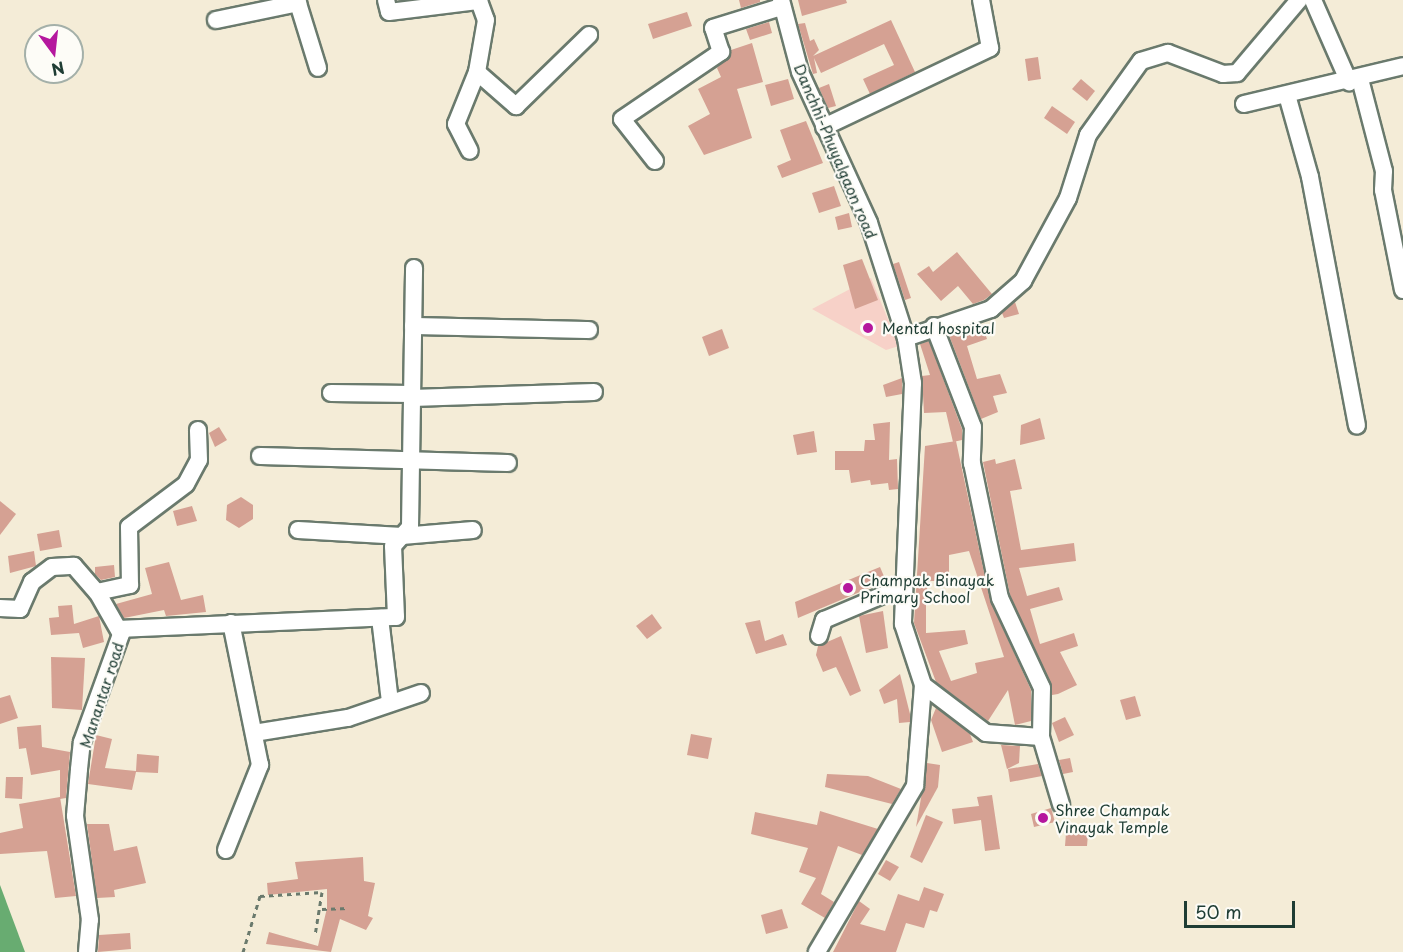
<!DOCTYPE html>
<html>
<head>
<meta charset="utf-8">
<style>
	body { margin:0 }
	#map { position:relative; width:1403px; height:952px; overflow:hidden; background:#f4ecd7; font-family:"Playpen Sans",sans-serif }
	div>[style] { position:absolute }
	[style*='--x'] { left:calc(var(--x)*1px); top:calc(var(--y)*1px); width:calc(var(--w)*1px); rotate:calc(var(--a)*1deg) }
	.built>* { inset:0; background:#f7d1c8 }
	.forest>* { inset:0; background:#68ac71 }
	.building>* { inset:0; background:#d5a193 }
	.path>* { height:3px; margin-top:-1.5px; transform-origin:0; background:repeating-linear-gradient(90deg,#6a7a6d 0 4.5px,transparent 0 9px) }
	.roads { filter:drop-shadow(2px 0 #6a7a6d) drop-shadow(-2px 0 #6a7a6d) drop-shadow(0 2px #6a7a6d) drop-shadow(0 -2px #6a7a6d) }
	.minor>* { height:16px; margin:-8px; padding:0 8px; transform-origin:8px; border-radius:8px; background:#fff }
	.dots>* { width:16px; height:16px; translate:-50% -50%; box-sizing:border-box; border:3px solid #fdfcf7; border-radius:50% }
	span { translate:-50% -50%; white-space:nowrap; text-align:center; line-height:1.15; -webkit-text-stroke:4.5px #fdfcf7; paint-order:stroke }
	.street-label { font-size:15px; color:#1f3d34 }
	.poi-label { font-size:15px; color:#1f3d34 }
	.left { translate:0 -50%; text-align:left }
	.north { position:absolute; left:24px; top:24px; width:60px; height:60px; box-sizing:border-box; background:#fdfcf7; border:2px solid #a4b0a9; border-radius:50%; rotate:165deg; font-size:16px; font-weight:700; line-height:24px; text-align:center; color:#1f3d34 }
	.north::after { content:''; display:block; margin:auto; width:21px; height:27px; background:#b5179e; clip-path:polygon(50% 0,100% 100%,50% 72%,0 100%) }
	.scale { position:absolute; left:1184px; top:901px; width:111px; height:27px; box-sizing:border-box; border:3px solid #1f3d34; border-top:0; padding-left:8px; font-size:18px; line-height:21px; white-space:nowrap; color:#1f3d34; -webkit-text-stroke:4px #fdfcf7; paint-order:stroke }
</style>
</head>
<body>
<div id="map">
	<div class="built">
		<div style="clip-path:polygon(871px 278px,899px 346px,886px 350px,812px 309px)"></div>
	</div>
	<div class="forest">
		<div style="clip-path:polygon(0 885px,25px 952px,0 952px)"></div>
	</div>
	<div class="building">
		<div style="clip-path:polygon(739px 0,760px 0,760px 2px,741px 8px)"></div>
		<div style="clip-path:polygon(798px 0,846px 0,847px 3px,802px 16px)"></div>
		<div style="clip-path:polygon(687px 12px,692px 26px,653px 39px,648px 24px)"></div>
		<div style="clip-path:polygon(891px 20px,915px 72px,870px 94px,863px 79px,894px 65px,884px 44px,821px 73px,814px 58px,817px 73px,813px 74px,798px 24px,805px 23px,810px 41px,814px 39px,819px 50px,813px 56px)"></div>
		<div style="clip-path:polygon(769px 22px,772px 33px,750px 40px,746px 29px)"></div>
		<div style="clip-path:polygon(752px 43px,763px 82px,737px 89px,752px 138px,704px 155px,688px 126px,710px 114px,698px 89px,721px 77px,717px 68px,731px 50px)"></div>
		<div style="clip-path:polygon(1038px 57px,1041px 79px,1028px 81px,1025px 59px)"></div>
		<div style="clip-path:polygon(788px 79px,794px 99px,771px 106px,765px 85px)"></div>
		<div style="clip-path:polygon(1081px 79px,1095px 91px,1087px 101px,1072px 89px)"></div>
		<div style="clip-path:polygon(829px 84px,836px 106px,828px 108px,819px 88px)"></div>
		<div style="clip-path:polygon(1052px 106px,1075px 122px,1067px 134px,1044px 118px)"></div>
		<div style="clip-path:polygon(806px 121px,823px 163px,782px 178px,777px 166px,791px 160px,780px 130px)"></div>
		<div style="clip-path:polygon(834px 186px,841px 206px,819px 213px,812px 193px)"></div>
		<div style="clip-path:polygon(849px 213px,852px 227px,838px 230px,835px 217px)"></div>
		<div style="clip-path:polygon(957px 252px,992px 294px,984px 300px,973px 304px,958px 286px,941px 301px,917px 274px,929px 266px,933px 272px)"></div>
		<div style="clip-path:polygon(862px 259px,878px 300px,855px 309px,843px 265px)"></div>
		<div style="clip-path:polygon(899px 262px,911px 298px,905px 300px,893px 264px)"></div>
		<div style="clip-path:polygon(1015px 302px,1019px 314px,1004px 318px,1002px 313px)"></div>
		<div style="clip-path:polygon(982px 325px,987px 339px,967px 346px,977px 379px,1000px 374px,1007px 393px,993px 396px,998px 412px,981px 419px,949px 335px)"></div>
		<div style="clip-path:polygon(722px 329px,729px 348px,709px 356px,702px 337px)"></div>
		<div style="clip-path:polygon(929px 341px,962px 429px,962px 440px,953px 442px,946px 412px,924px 413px,922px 376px,930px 375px,920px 344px)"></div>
		<div style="clip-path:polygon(902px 378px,902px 394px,886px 397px,883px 385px)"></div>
		<div style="clip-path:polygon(1040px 418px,1045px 439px,1020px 445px,1021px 425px)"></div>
		<div style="clip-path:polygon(890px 422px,889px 460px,897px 459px,898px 489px,889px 490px,888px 483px,871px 485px,870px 480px,851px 483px,849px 470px,835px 470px,835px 451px,864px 451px,865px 440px,875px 440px,873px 424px)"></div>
		<div style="clip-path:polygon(219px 427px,227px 440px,215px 447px,209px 433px)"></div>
		<div style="clip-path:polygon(814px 431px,817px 452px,797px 455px,793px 435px)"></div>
		<div style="clip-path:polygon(evenodd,956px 441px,990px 600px,1031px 690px,1031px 721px,1015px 725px,1008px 690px,988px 721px,936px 682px,914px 623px,925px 446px,956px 441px,969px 551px,1004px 657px,975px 663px,977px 673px,951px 681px,939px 651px,968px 644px,965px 630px,926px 633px,926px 593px,929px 581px,949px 581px,949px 555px,969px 551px)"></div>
		<div style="clip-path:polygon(995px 459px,996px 464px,1015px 459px,1022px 489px,1010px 491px,1021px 550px,1074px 543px,1076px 561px,1019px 568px,1027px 596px,1059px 587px,1063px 600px,1030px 609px,1040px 644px,1074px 633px,1078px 646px,1060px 652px,1077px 685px,1058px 694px,1052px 695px,1010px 595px,983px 462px)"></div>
		<div style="clip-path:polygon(241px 497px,253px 505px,253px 519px,239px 528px,226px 520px,227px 505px)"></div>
		<div style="clip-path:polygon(0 501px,16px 514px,0 535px)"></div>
		<div style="clip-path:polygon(192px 506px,197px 521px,177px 526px,173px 511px)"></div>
		<div style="clip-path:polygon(59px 530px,62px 547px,40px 551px,37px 534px)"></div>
		<div style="clip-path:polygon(34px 551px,36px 566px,10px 573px,8px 556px)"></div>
		<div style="clip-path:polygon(169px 562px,181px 600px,203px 595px,206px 612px,166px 616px,164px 610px,124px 618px,116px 604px,152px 594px,145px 568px)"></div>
		<div style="clip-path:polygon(114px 565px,115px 577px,101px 580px,95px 574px,95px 567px)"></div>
		<div style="clip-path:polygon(880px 567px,886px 581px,798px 618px,795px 602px)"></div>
		<div style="clip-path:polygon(72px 605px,74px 624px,99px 616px,104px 642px,83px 648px,79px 633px,51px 635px,49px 618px,59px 617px,58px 606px)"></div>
		<div style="clip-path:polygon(883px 611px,888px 648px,866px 653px,859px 616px)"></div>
		<div style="clip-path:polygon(652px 614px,662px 628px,647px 639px,636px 626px)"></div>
		<div style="clip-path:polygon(760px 620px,765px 641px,783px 634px,787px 645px,756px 654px,745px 623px)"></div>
		<div style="clip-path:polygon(841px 636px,861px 691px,850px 696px,836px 667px,823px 672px,816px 655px,818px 646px)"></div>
		<div style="clip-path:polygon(51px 657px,85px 658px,82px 710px,52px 708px)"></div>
		<div style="clip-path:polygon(900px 674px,910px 714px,910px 722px,899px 723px,897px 699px,884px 704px,879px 690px)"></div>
		<div style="clip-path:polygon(10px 695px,18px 718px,0 724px,0 698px)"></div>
		<div style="clip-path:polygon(1135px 696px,1141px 716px,1126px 720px,1120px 700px)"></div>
		<div style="clip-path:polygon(936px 708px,970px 734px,973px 742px,942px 752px,931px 720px)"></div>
		<div style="clip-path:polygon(1065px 717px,1074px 735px,1059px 742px,1052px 723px)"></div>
		<div style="clip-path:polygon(41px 725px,42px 747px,70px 752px,66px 798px,60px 799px,60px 770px,31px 775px,26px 748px,19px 749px,17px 727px)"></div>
		<div style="clip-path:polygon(691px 734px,712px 738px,708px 759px,687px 755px)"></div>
		<div style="clip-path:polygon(96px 735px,112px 739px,105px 768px,136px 771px,137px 754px,159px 756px,158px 773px,136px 772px,132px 790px,88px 784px)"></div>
		<div style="clip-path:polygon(1001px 745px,1020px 746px,1019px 763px,1007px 769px)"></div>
		<div style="clip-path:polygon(1070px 758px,1073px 772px,1063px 774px,1059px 760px)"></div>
		<div style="clip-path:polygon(927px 763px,940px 765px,938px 787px,916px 827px)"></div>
		<div style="clip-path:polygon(1038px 764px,1042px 776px,1010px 782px,1008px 769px)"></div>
		<div style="clip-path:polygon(827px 774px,868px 776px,901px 789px,892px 804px,825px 787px)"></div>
		<div style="clip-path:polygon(6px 777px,23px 777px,22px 799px,5px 798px)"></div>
		<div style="clip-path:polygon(992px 795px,1000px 849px,985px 851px,981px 820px,954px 824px,952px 809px,979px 806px,977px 797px)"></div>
		<div style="clip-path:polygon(60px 797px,76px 896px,55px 898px,47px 851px,0 854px,0 833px,23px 828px,19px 804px)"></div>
		<div style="clip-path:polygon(1051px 808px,1055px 822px,1034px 827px,1031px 814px)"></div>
		<div style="clip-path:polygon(820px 811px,878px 829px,862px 855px,838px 846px,821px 894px,834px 902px,825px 918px,801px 904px,816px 878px,799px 872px,808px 848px,751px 834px,755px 812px,817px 825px)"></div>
		<div style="clip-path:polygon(926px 815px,943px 822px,922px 863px,910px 857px)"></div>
		<div style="clip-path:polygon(87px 824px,109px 824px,114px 851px,137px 846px,146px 883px,114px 890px,115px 897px,97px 898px)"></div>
		<div style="clip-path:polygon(1066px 833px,1088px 834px,1087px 846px,1065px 846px)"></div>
		<div style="clip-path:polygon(363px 857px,364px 881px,375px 883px,368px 916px,373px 918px,366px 930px,340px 919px,331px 952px,266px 944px,269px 932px,318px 946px,327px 908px,327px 889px,268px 895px,267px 883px,298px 879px,295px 862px)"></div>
		<div style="clip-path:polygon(886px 860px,899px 867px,890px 881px,878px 874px)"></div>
		<div style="clip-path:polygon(924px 887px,944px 894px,937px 912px,930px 910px,924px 928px,906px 923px,896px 952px,833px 952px,859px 901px,870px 909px,860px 924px,885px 931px,898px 894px,919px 901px)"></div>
		<div style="clip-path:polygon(782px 909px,788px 928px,766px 934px,761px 915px)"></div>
		<div style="clip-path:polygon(130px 933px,131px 949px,98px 952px,99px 935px)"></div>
	</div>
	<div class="path">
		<div style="--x:322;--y:909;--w:27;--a:-2"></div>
		<div style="--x:243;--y:952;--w:59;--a:-73.1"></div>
		<div style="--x:260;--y:896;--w:62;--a:-3.7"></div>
		<div style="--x:322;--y:892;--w:44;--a:99.2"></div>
	</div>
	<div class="roads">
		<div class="minor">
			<div style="--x:297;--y:0;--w:71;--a:72.8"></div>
			<div style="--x:386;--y:0;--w:12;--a:76"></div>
			<div style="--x:389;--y:12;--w:91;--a:-7"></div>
			<div style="--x:479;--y:1;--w:20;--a:70"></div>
			<div style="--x:486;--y:20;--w:53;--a:99.8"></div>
			<div style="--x:477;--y:72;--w:56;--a:112"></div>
			<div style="--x:456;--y:124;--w:30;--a:63"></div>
			<div style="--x:781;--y:0;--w:74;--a:75.2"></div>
			<div style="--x:800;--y:72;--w:166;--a:65.4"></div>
			<div style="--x:869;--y:223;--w:121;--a:72.2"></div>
			<div style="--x:906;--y:338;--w:46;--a:81.2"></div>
			<div style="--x:913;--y:383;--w:241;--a:92.4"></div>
			<div style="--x:903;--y:624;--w:64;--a:71.8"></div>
			<div style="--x:923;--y:685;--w:101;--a:94.5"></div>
			<div style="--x:915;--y:786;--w:193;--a:120.6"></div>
			<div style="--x:1313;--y:0;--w:90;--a:66.3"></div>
			<div style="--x:216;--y:20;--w:84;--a:-11.7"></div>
			<div style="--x:477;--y:72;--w:52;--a:41.1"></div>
			<div style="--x:516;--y:106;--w:102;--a:-44.2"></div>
			<div style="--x:1360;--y:79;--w:95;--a:75.4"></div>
			<div style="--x:1384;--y:171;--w:19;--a:93"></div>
			<div style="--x:1383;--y:190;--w:102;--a:78.7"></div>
			<div style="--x:1287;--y:95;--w:85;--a:74.3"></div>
			<div style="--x:1310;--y:177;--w:253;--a:79.3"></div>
			<div style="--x:1244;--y:104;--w:163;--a:-13.4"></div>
			<div style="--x:824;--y:127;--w:184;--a:-25.4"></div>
			<div style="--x:990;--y:48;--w:49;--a:-100.6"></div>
			<div style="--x:655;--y:161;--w:53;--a:-128.2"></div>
			<div style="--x:622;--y:119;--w:120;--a:-34.1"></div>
			<div style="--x:721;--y:52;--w:25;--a:-108"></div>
			<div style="--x:713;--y:28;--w:71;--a:-17.2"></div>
			<div style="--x:413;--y:326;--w:176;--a:1.3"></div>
			<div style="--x:934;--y:326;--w:108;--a:68.9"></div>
			<div style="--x:973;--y:427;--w:36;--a:92"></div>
			<div style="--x:972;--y:463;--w:138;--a:78.3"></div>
			<div style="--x:1000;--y:598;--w:99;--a:65"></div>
			<div style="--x:1042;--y:688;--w:49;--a:91.2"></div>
			<div style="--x:906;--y:338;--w:90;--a:-18.8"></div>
			<div style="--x:991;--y:309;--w:43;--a:-41.2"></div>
			<div style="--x:1023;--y:281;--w:94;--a:-61.5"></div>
			<div style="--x:1068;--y:198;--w:66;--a:-72.4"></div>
			<div style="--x:1088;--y:135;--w:91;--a:-54.4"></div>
			<div style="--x:1141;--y:61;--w:28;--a:-17"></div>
			<div style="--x:1168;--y:53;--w:59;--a:20.9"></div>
			<div style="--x:1223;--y:74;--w:14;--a:-4"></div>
			<div style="--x:1237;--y:73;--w:96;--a:-49.7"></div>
			<div style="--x:331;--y:393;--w:81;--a:0.7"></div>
			<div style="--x:412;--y:398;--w:182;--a:-1.9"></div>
			<div style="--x:260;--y:456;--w:248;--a:1.6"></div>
			<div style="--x:298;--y:530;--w:104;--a:3.3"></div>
			<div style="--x:402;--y:536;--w:71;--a:-4.8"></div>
			<div style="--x:0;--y:608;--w:20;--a:3"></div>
			<div style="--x:20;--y:609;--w:30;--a:-66"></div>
			<div style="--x:32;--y:582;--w:25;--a:-37"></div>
			<div style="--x:52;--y:567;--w:22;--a:-3"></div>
			<div style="--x:74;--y:566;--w:35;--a:49"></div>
			<div style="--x:380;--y:618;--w:85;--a:83.2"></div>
			<div style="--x:120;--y:629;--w:276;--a:-2.5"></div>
			<div style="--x:396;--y:617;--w:71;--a:-92.4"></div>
			<div style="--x:393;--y:546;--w:25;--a:-48"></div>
			<div style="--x:410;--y:527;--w:259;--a:-89.1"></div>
			<div style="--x:819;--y:636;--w:17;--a:-73"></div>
			<div style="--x:824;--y:620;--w:87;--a:-23"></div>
			<div style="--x:923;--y:685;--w:79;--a:37.3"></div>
			<div style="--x:986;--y:733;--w:55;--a:4.2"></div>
			<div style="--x:1041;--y:737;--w:70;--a:73.4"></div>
			<div style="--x:254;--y:733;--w:95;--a:-9.1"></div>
			<div style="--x:348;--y:718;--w:77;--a:-18.9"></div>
			<div style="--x:226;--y:850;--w:92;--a:-68.2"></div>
			<div style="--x:260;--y:765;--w:145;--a:-101.5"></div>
			<div style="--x:87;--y:952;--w:32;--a:-85"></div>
			<div style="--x:90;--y:920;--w:105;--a:-98.2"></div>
			<div style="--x:75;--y:816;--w:47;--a:-85.1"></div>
			<div style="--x:79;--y:769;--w:27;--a:-84"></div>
			<div style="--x:82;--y:742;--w:115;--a:-70.1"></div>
			<div style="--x:121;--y:634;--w:48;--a:-119.7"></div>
			<div style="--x:97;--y:592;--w:34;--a:-12"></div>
			<div style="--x:130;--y:585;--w:58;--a:-91"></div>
			<div style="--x:129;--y:527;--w:71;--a:-37"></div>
			<div style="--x:186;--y:484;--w:27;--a:-62"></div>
			<div style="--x:199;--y:460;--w:30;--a:-92"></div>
		</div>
	</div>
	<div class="dots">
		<div style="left:868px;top:328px;background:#b5179e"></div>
		<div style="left:848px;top:588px;background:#b5179e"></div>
		<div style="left:1043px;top:818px;background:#b5179e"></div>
	</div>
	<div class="street-label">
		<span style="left:836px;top:151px;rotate:67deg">Danchhi-Phuyalgaon road</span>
		<span style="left:101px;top:695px;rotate:-72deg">Manantar road</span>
	</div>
	<div class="poi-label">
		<span class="left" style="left:882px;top:328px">Mental hospital</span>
		<span class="left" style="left:860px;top:588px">Champak Binayak<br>Primary School</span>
		<span class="left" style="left:1055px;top:818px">Shree Champak<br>Vinayak Temple</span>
	</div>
	<div class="north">N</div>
	<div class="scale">50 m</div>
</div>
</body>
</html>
